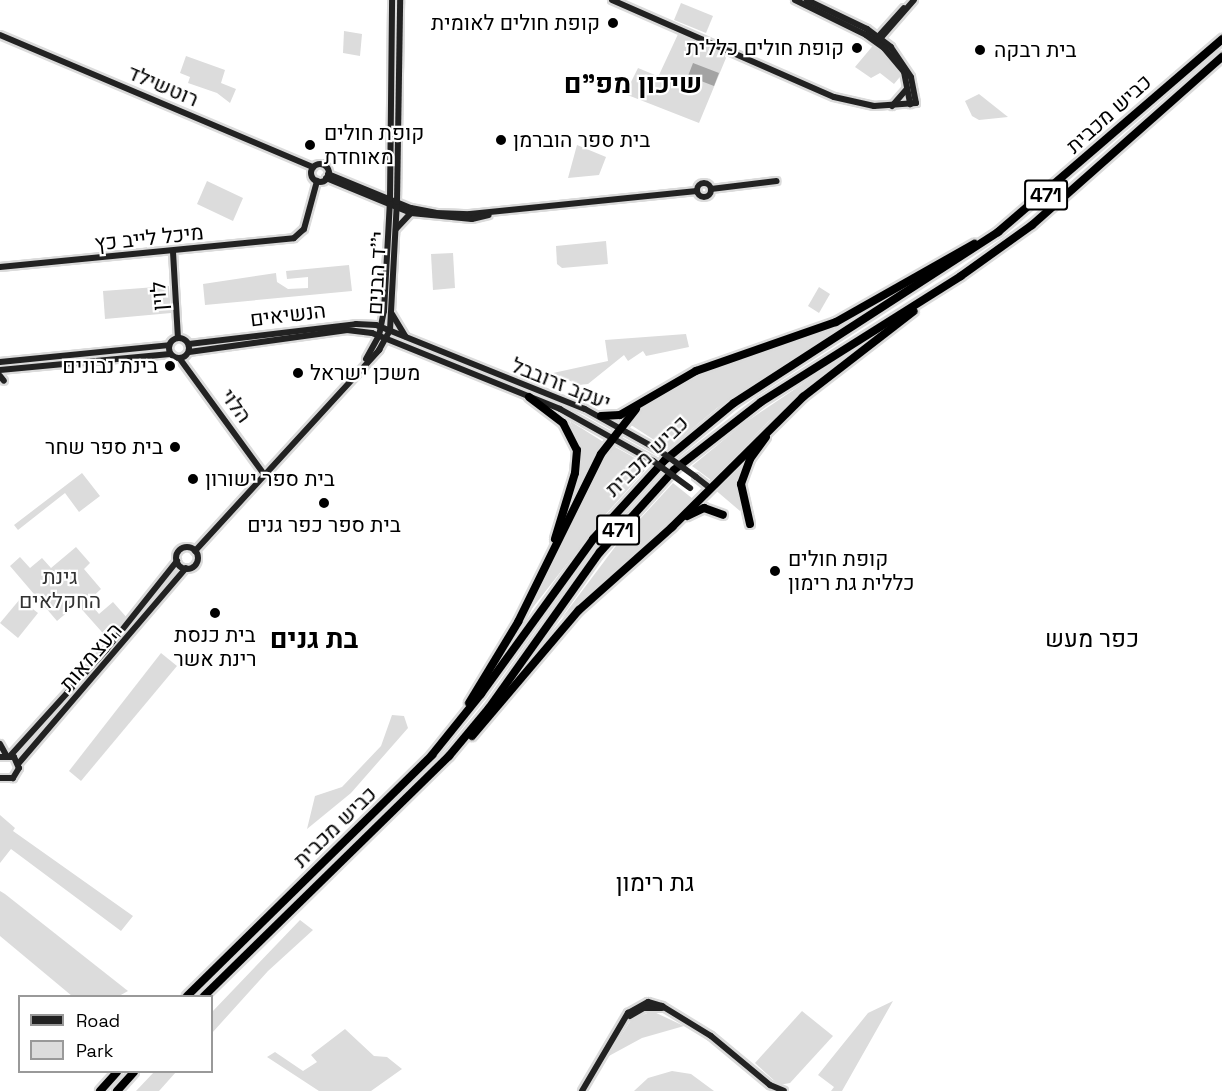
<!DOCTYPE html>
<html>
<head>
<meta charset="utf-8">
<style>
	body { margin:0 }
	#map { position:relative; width:1222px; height:1091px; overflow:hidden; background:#fff; font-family:"Space Grotesk",Heebo,sans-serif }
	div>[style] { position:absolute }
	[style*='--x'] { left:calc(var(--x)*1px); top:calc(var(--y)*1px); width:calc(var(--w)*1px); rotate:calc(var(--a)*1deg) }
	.green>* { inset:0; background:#dcdcdc }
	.water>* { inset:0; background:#a3a3a3 }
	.roads { filter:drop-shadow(2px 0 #dbdbdb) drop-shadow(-2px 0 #dbdbdb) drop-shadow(0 2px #dbdbdb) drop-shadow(0 -2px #dbdbdb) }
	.secondary>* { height:6px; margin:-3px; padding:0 3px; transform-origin:3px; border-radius:3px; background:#222 }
	.secondary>.ring { margin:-3px; padding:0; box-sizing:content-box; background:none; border:6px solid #222; border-radius:50% }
	.highway>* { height:8px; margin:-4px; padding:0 4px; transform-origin:4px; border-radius:4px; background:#000 }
	.secondary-bridge>* { height:6px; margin:-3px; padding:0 3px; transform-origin:3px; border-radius:3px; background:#222 }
	.dots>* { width:16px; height:16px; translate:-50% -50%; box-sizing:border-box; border:3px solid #fff; border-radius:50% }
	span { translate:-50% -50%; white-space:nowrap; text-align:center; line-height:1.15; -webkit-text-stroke:4.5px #fff; paint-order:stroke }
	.shield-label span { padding:2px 4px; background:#fff; border:2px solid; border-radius:4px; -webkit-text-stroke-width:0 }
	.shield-label { font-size:20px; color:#000; font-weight:700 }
	.poi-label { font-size:21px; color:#000 }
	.right { translate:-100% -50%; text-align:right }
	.left { translate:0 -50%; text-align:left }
	.street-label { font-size:21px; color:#000 }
	.park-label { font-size:21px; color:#333 }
	.quarter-label { font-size:24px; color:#000 }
	.district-label { font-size:27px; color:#000; font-weight:700 }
	.legend { position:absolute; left:18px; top:995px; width:195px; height:78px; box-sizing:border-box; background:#fff; border:2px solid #999; margin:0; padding:8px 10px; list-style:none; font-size:18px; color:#000 }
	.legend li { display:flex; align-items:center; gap:12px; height:30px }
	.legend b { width:30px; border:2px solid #999 }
</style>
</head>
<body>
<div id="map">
	<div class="green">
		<div style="clip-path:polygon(681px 3px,713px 16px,706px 33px,674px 20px)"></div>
		<div style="clip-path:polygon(344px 31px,362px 34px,360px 56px,343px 53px)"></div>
		<div style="clip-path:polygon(679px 32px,721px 50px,726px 58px,699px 123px,625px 94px,638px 68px,655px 75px,654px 78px,659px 75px)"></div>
		<div style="clip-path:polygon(876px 42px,904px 72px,894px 84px,880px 73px,871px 78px,855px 67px)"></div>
		<div style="clip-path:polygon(186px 56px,225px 70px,221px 83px,236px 89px,230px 103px,217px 93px,188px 83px,190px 77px,180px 73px)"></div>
		<div style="clip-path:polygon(979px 94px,1008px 117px,979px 120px,972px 116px,965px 101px)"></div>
		<div style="clip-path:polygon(577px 145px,606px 157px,599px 175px,568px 178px)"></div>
		<div style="clip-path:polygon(207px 181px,243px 198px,233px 221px,197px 204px)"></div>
		<div style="clip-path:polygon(606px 241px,608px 264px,562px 268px,557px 264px,556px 246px)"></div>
		<div style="clip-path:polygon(453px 253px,455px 288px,433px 290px,431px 254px)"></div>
		<div style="clip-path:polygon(349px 265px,352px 291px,205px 305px,203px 284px,276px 273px,277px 282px,288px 289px,308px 288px,308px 277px,287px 279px,286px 271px)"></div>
		<div style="clip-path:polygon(169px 286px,171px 313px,105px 319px,103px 291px)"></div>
		<div style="clip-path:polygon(819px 287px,830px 294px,819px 313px,808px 306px)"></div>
		<div style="clip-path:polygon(834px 328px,835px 331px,717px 408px,668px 449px,628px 423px,651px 400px,684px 380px)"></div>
		<div style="clip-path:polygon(686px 334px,689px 347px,646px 356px,643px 351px,628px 361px,624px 355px,588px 384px,579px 385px,553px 373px,608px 361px,605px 340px)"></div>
		<div style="clip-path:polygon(848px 353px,768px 422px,711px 480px,692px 466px,743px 424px)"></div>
		<div style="clip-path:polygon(570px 421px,605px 443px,567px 510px,582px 454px)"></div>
		<div style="clip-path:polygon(610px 444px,649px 466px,606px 514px,523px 620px)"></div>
		<div style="clip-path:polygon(753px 447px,740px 476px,740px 511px,713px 488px)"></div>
		<div style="clip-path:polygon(82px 473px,100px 496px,79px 512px,65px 493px,18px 530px,14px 525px)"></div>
		<div style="clip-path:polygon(673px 483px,693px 499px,561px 619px,618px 543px)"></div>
		<div style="clip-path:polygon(76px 547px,90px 563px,84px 569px,101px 589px,88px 601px,99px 614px,113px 602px,128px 619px,109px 640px,77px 604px,57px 621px,10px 566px,20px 557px,30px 568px,42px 558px,51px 568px)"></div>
		<div style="clip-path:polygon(20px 599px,38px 613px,18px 638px,0 623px)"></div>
		<div style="clip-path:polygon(161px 653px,177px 666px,81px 781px,69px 771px)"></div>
		<div style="clip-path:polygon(392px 715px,404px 716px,408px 728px,351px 793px,307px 829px,315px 796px,342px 787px,381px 746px)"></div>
		<div style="clip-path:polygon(0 815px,15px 828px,13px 831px,133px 916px,121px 931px,11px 849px,0 863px)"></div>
		<div style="clip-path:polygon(0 891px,5px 894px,128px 991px,119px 996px,72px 996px,0 936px)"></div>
		<div style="clip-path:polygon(300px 920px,313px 930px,268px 971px,212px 1033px,212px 1012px)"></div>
		<div style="clip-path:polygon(893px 1001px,842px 1091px,831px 1091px,834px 1087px,818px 1075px,868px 1013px)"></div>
		<div style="clip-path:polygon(652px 1011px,684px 1026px,642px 1038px,607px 1057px,631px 1020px)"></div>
		<div style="clip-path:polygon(802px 1011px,833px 1036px,790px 1083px,779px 1085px,755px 1063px)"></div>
		<div style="clip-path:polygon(345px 1029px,374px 1056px,387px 1057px,402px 1069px,371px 1091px,319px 1091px,267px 1057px,275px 1052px,303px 1071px,317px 1062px,311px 1055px)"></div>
		<div style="clip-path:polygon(672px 1071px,691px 1074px,714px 1091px,634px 1091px,648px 1078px)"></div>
		<div style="clip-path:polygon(154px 1072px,176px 1072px,159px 1091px,136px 1091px)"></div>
	</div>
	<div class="water">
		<div style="clip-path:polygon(693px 63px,719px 73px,714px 86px,688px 76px)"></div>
	</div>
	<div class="roads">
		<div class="secondary">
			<div style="--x:612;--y:0;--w:242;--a:23.6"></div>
			<div style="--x:834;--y:97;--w:41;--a:12.7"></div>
			<div style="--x:874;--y:106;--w:42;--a:-4.1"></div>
			<div style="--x:916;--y:103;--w:26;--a:-101"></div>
			<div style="--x:911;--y:77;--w:36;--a:-124"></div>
			<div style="--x:891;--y:47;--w:30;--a:-143"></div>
			<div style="--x:867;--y:29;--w:67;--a:-154.2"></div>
			<div style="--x:795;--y:0;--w:79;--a:26.2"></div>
			<div style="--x:866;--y:35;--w:22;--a:36"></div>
			<div style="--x:884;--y:48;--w:31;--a:50"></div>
			<div style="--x:904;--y:72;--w:33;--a:79"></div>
			<div style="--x:0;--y:35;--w:340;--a:22.9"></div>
			<div style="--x:877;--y:38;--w:40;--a:-48"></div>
			<div style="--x:879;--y:40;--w:53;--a:-48.8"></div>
			<div style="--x:892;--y:106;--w:23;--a:-49"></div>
			<div class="ring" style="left:311px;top:164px;width:12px;height:12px"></div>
			<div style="--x:328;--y:174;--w:90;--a:22.3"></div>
			<div style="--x:411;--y:208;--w:25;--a:11"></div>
			<div style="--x:436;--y:213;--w:34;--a:2"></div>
			<div style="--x:470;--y:214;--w:228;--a:-5.8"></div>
			<div style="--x:326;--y:178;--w:92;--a:22.4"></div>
			<div style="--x:411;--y:213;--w:61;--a:5.6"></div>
			<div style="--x:472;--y:219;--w:17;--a:-13"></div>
			<div class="ring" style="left:697px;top:183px;width:8px;height:8px"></div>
			<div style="--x:711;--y:189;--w:66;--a:-6.9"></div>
			<div style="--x:396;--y:229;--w:22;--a:-47"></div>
			<div style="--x:173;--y:252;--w:86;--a:86.7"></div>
			<div style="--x:0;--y:267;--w:295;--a:-5.6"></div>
			<div style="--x:294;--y:238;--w:13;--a:-42"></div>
			<div style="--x:304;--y:229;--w:50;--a:-74.8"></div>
			<div style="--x:392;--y:314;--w:26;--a:59"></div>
			<div class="ring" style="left:169px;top:338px;width:14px;height:14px"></div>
			<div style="--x:189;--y:344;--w:168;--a:-6.8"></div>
			<div style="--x:356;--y:324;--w:20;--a:3"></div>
			<div style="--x:376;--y:325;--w:225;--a:21.9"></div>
			<div style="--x:585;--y:409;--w:86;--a:29.2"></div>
			<div style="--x:189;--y:352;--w:160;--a:-7.9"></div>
			<div style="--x:347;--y:330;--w:25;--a:7"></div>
			<div style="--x:372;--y:333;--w:203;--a:22"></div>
			<div style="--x:560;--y:409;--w:107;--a:29.2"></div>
			<div style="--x:180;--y:359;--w:142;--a:53.9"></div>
			<div style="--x:366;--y:359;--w:26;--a:-61"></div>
			<div style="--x:379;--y:336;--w:25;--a:-79"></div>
			<div style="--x:384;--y:311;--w:112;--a:-86.9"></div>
			<div style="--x:390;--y:199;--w:199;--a:-89.4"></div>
			<div style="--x:0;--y:362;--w:170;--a:-5.7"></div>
			<div style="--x:0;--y:370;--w:171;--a:-5.4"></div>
			<div style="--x:0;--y:376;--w:6;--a:51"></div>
			<div style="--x:696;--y:477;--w:18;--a:38"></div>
			<div class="ring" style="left:176px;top:547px;width:16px;height:16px"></div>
			<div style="--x:195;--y:551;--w:273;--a:-47.5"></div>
			<div style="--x:379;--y:350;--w:23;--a:-61"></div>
			<div style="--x:390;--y:330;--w:128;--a:-86.9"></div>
			<div style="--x:397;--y:202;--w:202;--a:-89.1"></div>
			<div style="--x:0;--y:744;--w:13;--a:61"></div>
			<div style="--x:10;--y:756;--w:143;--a:-47.8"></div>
			<div style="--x:106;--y:650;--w:114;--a:-51.4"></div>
			<div style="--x:0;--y:757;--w:14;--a:0"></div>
			<div style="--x:14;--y:757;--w:12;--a:66"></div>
			<div style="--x:19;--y:768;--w:12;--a:121"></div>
			<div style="--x:13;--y:778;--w:13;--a:180"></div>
			<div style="--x:18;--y:764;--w:258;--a:-49.4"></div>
			<div style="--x:630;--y:1016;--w:16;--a:-30"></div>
			<div style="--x:644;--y:1008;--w:18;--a:0"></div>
			<div style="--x:582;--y:1091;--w:91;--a:-59.5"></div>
			<div style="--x:628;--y:1013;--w:23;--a:-29"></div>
			<div style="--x:648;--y:1002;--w:15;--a:16"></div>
			<div style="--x:662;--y:1006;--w:57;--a:31.5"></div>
			<div style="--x:711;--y:1036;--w:77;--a:39.7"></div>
			<div style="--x:770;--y:1085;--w:15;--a:23"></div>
		</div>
		<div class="highway">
			<div style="--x:529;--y:397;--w:43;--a:37.4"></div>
			<div style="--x:563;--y:423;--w:30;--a:63"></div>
			<div style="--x:577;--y:450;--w:23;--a:95"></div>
			<div style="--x:575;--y:473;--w:69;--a:106.9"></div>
			<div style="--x:601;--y:416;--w:19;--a:-3"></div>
			<div style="--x:620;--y:415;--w:88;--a:-30.1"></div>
			<div style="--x:696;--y:371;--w:148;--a:-19.3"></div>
			<div style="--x:836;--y:322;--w:159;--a:-29.5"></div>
			<div style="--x:687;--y:516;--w:19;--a:-25"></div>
			<div style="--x:704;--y:508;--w:20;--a:20"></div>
			<div style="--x:750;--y:524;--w:41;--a:-102.7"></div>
			<div style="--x:741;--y:484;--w:27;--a:-70"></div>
			<div style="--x:750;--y:459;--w:27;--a:-54"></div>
			<div style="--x:469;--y:703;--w:95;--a:-58.8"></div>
			<div style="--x:518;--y:622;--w:187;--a:-63.7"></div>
			<div style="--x:601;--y:454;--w:57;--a:-52.1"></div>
			<div style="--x:472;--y:736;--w:165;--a:-49.7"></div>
			<div style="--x:579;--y:610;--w:125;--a:-41.7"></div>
			<div style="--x:672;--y:527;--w:185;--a:-44.8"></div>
			<div style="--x:803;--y:397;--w:140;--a:-37.8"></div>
			<div style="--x:187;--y:996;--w:344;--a:-44.5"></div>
			<div style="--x:432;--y:755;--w:78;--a:-51.2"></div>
			<div style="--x:481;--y:694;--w:191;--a:-54.1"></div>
			<div style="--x:593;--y:539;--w:107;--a:-47.7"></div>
			<div style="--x:665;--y:460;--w:89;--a:-39.6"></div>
			<div style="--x:734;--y:403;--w:315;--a:-32.9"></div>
			<div style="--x:998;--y:232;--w:296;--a:-40.7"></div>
			<div style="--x:204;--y:996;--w:343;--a:-44.4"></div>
			<div style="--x:449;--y:756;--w:62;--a:-50.2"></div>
			<div style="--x:489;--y:708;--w:191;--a:-54.6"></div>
			<div style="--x:600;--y:552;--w:110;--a:-47.9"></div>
			<div style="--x:674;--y:470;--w:110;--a:-38"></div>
			<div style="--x:761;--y:402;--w:236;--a:-32.2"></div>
			<div style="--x:961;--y:276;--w:87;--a:-35.7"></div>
			<div style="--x:1032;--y:225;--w:254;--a:-41.5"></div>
			<div style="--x:100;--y:1091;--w:25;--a:-48"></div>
			<div style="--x:117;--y:1091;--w:25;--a:-48"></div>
		</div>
	</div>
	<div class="secondary-bridge">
		<div style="--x:660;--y:451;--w:44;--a:35.8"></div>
		<div style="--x:653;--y:461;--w:46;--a:36.1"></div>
	</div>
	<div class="dots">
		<div style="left:613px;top:23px;background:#000"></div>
		<div style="left:857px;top:48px;background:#000"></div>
		<div style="left:980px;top:50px;background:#000"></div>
		<div style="left:501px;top:140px;background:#000"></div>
		<div style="left:310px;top:145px;background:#000"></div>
		<div style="left:170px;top:366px;background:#000"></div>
		<div style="left:298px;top:373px;background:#000"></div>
		<div style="left:175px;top:447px;background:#000"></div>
		<div style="left:193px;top:479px;background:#000"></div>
		<div style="left:324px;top:503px;background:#000"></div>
		<div style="left:775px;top:571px;background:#000"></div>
		<div style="left:215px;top:613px;background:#000"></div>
	</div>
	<div class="shield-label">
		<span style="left:1046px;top:195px">471</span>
		<span style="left:618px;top:530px">471</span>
	</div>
	<div class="poi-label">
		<span class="right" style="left:600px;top:23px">קופת חולים לאומית</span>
		<span class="right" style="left:844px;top:48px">קופת חולים כללית</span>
		<span class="left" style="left:994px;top:50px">בית רבקה</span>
		<span class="left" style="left:324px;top:145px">קופת חולים<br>מאוחדת</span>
		<span class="left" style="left:513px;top:140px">בית ספר הוברמן</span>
		<span class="right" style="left:158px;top:366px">בינת נבונים</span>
		<span class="left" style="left:310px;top:373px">משכן ישראל</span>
		<span class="right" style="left:163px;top:447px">בית ספר שחר</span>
		<span class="left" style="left:205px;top:479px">בית ספר ישורון</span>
		<span style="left:324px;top:525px">בית ספר כפר גנים</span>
		<span class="left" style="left:788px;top:571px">קופת חולים<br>כללית גת רימון</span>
		<span style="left:215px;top:647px">בית כנסת<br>רינת אשר</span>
	</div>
	<div class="street-label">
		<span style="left:163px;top:86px;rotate:23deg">רוטשילד</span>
		<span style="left:1109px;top:114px;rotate:-42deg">כביש מכבית</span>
		<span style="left:149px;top:238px;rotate:-6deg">מיכל לייב כץ</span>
		<span style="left:377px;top:273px;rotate:-87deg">י''ד הבנים</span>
		<span style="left:159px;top:296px;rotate:-94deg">לוין</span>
		<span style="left:288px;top:315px;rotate:-7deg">הנשיאים</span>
		<span style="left:561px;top:384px;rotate:22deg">יעקב זרובבל</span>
		<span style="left:236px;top:406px;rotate:54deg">הלוי</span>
		<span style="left:647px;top:456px;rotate:-44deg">כביש מכבית</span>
		<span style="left:91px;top:657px;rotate:-49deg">העצמאות</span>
		<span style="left:335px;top:827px;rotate:-44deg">כביש מכבית</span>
	</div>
	<div class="park-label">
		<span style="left:60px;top:589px">גינת<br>החקלאים</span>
	</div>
	<div class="quarter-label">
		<span style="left:1092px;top:639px">כפר מעש</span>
		<span style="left:655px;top:883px">גת רימון</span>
	</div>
	<div class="district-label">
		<span style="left:633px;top:84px">שיכון מפ"ם</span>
		<span style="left:314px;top:639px">בת גנים</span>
	</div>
	<ul class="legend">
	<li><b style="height:8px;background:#222"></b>Road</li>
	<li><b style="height:16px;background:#dcdcdc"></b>Park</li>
	</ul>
</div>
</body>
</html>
